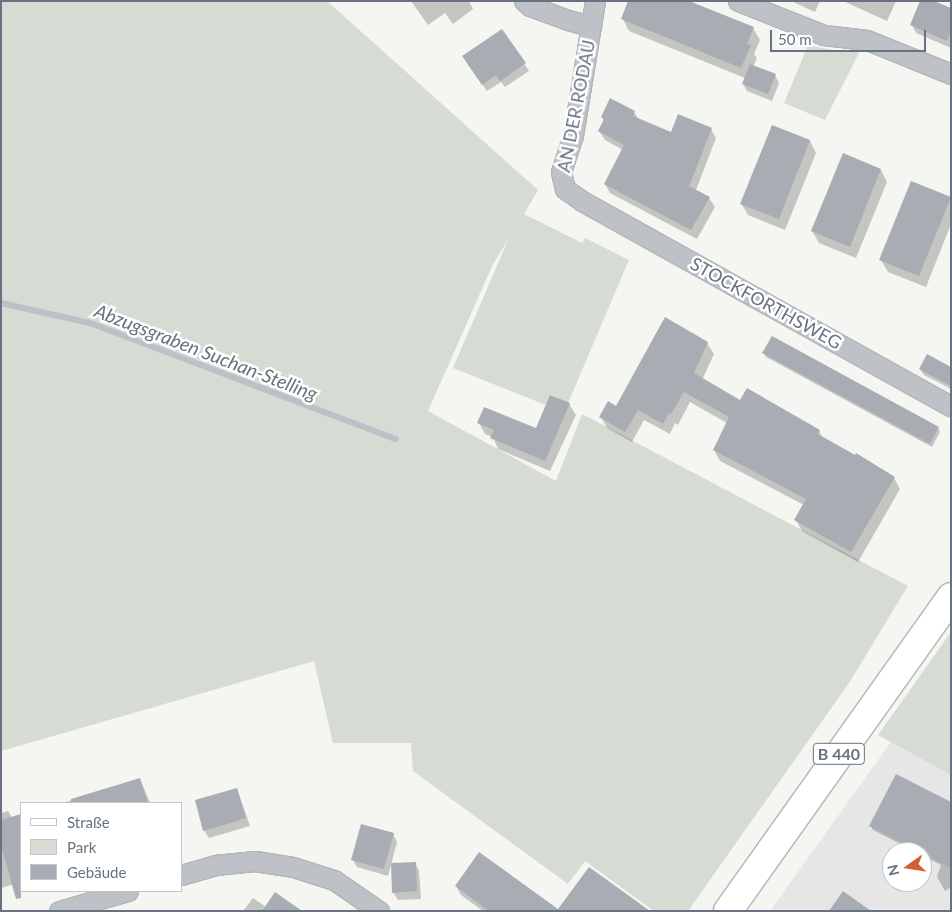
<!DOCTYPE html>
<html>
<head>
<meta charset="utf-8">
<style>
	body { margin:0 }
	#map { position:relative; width:952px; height:912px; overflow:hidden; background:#f5f5f2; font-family:Lato,sans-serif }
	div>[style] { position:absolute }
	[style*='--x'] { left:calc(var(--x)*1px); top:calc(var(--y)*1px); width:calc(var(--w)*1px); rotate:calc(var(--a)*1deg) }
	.built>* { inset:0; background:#e5e6e5 }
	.green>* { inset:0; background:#d6dbd3 }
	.shadow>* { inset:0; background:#0003 }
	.stream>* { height:6px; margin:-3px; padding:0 3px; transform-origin:3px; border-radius:3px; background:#b9c2c7 }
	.building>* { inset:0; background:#a7adb3 }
	.roads { filter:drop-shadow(1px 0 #b2b5b9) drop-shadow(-1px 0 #b2b5b9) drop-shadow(0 1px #b2b5b9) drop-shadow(0 -1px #b2b5b9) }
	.street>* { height:19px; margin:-9.5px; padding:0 9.5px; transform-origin:9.5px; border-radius:9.5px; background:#bec1c5 }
	.primary>* { height:28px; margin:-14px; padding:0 14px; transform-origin:14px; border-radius:14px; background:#fff }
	span { translate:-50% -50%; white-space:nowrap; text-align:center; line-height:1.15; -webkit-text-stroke:5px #fff; paint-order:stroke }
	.shield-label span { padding:1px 4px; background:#fff; border:1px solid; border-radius:4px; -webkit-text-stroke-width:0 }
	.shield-label { font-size:16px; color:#677380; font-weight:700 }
	.street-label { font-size:18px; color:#677380 }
	.water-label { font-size:19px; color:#63747d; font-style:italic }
	.frame { position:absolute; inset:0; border:2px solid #677380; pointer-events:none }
	.legend { position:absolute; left:20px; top:802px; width:162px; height:90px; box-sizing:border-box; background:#fff; border:1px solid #c2c7cc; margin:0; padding:6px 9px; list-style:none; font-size:15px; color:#677380 }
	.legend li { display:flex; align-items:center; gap:10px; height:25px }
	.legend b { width:25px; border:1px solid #c2c7cc }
	.north { position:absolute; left:882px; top:842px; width:50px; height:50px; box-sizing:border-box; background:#fff; border:1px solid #c2c7cc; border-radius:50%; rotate:257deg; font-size:14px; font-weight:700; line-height:20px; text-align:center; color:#677380 }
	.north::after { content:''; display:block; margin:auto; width:18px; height:22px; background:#d16135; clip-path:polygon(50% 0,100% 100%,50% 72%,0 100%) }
	.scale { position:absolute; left:770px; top:30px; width:156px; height:22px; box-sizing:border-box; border:2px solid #677380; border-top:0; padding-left:6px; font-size:15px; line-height:18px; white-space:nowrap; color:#677380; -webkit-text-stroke:4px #fff; paint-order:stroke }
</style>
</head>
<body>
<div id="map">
	<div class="built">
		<div style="clip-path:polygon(evenodd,891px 742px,951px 775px,951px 911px,770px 911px,891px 742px,892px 852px,922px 852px,922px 882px,892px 882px,892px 852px)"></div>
	</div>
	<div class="green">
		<div style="clip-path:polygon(1px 1px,327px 1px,538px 190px,524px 214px,582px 243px,585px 238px,629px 260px,568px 403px,551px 395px,546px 405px,453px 368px,509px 238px,493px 264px,428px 411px,556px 481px,582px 414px,908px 586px,849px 683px,688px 911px,654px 911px,585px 861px,568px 884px,413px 771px,411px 743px,333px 743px,314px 661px,1px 751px)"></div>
		<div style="clip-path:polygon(808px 45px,832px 50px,860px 51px,825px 120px,784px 103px)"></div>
		<div style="clip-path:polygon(951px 632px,951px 775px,878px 735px)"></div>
	</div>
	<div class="shadow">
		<div style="clip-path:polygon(411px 1px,469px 1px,473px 9px,453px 24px,445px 13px,428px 25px)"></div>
		<div style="clip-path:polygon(791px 1px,820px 1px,815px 12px)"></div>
		<div style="clip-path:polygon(843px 1px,896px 1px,887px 21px)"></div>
		<div style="clip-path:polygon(951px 10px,951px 48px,916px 33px,912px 25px)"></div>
		<div style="clip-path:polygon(623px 19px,753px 28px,760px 40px,754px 54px,757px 58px,753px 67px,775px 75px,779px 83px,772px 101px,747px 91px,743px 84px,745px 78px,629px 31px)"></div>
		<div style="clip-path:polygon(502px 30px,529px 71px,505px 87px,501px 82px,487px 91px,468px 64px)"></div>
		<div style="clip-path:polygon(634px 112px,639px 120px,672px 134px,711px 129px,716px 138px,696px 190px,709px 198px,715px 207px,697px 239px,610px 193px,605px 184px,623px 150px,605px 140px,599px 131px,604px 121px,602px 117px)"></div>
		<div style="clip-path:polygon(810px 141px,816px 153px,785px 230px,748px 215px,741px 203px)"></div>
		<div style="clip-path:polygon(843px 155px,881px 170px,887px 182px,856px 258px,819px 243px,812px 231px)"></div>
		<div style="clip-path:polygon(950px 198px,951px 224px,926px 287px,888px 272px,881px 260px)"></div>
		<div style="clip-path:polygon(772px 337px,938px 428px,940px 432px,932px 447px,766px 357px,764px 353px)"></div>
		<div style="clip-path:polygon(707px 343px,714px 354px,702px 380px,741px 402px,819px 431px,823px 439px,894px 478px,900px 489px,858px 562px,802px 531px,796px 520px,804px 505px,720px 461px,714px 450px,727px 423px,690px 402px,678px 425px,675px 423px,670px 434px,644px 420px,632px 442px,607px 428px,601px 417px)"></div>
		<div style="clip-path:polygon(920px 369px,951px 369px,951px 389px,924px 375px)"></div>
		<div style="clip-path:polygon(551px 396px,569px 404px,576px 415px,550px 471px,498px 449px,493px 437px,485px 434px,479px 423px,537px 430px)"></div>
		<div style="clip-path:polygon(140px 779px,150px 803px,63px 803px)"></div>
		<div style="clip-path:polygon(237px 789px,250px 826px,209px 838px,204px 830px)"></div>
		<div style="clip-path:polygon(951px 804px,951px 887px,945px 891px,937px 877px,941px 865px,922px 855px,922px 852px,916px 852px,873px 830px,871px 826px)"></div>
		<div style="clip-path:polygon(8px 811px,13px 819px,21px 816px,21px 882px,1px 888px,1px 813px)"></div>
		<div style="clip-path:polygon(393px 834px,397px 842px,388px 876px,357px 867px,353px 860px)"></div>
		<div style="clip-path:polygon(415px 863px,419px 871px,421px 899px,398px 900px,393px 892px)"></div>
		<div style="clip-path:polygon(456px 886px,558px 911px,642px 911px,483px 911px,461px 895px)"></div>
		<div style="clip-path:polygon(253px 898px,266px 907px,301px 911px,243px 911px)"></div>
	</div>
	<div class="stream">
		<div style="--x:1;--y:303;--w:91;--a:12.7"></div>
		<div style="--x:90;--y:323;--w:327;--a:20.8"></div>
	</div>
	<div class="building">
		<div style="clip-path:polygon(628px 1px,689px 1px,754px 27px,747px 44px,751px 45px,741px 68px,621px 19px)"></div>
		<div style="clip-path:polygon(920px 1px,934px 1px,951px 8px,951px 31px,947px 41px,910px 25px)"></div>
		<div style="clip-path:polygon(502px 29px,526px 63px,500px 81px,496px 75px,482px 85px,462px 56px)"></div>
		<div style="clip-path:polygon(750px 64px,776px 74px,768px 94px,742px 84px)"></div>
		<div style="clip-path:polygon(610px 98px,635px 111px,633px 116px,671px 132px,678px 114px,712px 128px,689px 186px,710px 197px,691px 230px,604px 184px,624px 145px,598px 131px,604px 119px,601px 117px)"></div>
		<div style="clip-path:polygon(772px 125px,810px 140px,779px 219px,740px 204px)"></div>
		<div style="clip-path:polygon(843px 153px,881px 169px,850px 247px,811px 231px)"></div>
		<div style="clip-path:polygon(911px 181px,951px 197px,919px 276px,879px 260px)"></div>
		<div style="clip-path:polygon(665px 317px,708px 342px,694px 373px,740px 400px,747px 388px,820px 430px,818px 434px,855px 455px,856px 453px,895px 477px,851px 552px,794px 520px,806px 499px,713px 450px,729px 417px,684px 392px,671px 414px,669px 413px,663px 424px,638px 410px,625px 432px,599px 417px,608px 401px,616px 406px)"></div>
		<div style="clip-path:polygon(772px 336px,939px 427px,930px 444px,762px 353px)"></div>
		<div style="clip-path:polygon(927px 354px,951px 367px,951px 386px,919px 369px)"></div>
		<div style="clip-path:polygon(550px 395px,570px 403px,545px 461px,490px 438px,494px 430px,477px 423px,484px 407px,536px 428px)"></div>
		<div style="clip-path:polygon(896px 774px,951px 802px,951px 868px,869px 826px)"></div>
		<div style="clip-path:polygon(140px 778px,148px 803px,71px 803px,71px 799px)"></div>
		<div style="clip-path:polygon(237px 788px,246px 818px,203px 831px,195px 800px)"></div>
		<div style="clip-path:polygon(21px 814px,21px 898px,16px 899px,1px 845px,1px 820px)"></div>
		<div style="clip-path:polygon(361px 824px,394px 833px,384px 869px,351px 860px)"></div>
		<div style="clip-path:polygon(479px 852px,558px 909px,589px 867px,650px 911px,489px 911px,455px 886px)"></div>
		<div style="clip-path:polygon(416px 862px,417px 891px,392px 893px,391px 863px)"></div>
		<div style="clip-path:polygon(843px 891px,871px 911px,829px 911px)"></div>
		<div style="clip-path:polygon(275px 892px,302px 911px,262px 911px)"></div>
	</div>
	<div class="roads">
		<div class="street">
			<div style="--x:524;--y:1;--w:8;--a:40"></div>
			<div style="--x:530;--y:6;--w:40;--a:20.2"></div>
			<div style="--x:568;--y:20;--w:24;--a:15"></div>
			<div style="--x:595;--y:1;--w:136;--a:99.3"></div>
			<div style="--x:573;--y:135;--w:39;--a:108"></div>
			<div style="--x:561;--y:172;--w:17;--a:77"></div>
			<div style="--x:565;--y:189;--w:21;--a:35"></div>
			<div style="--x:582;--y:201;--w:422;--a:29.1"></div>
			<div style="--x:738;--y:1;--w:92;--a:21.6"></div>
			<div style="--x:824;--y:35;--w:43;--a:6.6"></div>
			<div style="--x:867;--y:40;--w:91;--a:22"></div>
			<div style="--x:181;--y:875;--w:35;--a:-16"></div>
			<div style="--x:215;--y:865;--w:40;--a:-5.7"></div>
			<div style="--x:255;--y:861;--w:38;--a:9"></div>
			<div style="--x:293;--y:867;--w:43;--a:17.6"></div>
			<div style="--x:334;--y:880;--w:55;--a:34.6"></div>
			<div style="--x:59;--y:911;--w:72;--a:-16.2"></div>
		</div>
		<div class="primary">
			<div style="--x:728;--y:911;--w:385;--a:-54.6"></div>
		</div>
	</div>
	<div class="shield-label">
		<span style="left:839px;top:754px">B 440</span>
	</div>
	<div class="street-label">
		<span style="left:576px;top:106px;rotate:-79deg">AN DER RODAU</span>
		<span style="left:766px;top:303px;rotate:29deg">STOCKFORTHSWEG</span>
	</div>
	<div class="water-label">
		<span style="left:206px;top:352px;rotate:21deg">Abzugsgraben Suchan-Stelling</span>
	</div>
	<div class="frame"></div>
	<ul class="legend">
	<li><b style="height:6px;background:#fff"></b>Straße</li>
	<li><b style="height:14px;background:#d6dbd3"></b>Park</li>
	<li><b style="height:14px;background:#a7adb3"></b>Gebäude</li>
	</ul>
	<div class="north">N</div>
	<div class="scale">50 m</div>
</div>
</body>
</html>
